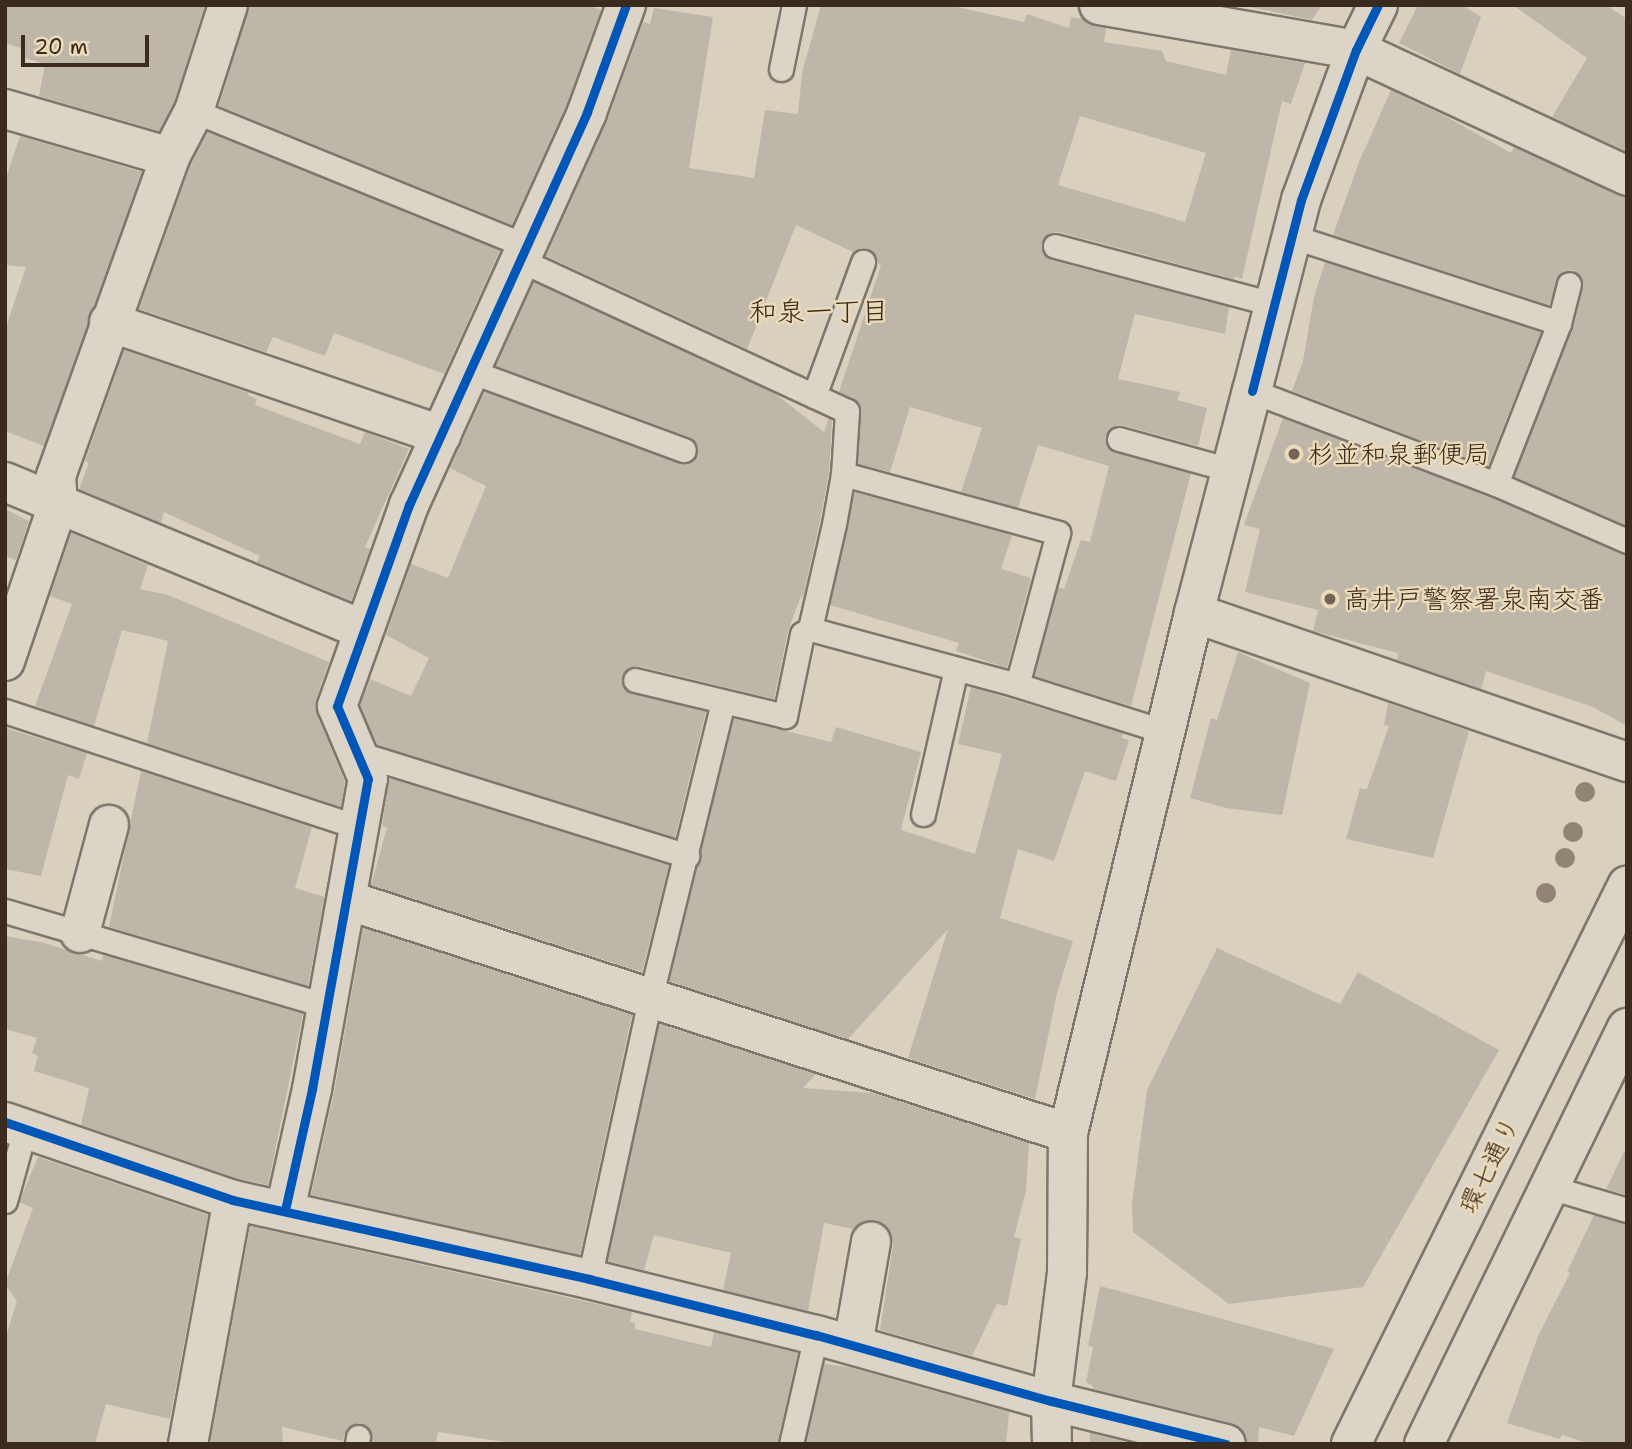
<!DOCTYPE html>
<html>
<head>
<meta charset="utf-8">
<style>
	body { margin:0 }
	#map { position:relative; width:1632px; height:1449px; overflow:hidden; background:#d9d0be; font-family:"Shantell Sans","Klee One",sans-serif }
	div>[style] { position:absolute }
	[style*='--x'] { left:calc(var(--x)*1px); top:calc(var(--y)*1px); width:calc(var(--w)*1px); rotate:calc(var(--a)*1deg) }
	.building>* { inset:0; background:#beb6a9 }
	.roads { filter:drop-shadow(2px 0 #7d766b) drop-shadow(-2px 0 #7d766b) drop-shadow(0 2px #7d766b) drop-shadow(0 -2px #7d766b) }
	.service>* { height:23px; margin:-11.5px; padding:0 11.5px; transform-origin:11.5px; border-radius:11.5px; background:#dbd4c7 }
	.minor>* { height:38px; margin:-19px; padding:0 19px; transform-origin:19px; border-radius:19px; background:#dbd4c7 }
	.tertiary>* { height:38px; margin:-19px; padding:0 19px; transform-origin:19px; border-radius:19px; background:#dbd4c7 }
	.primary>* { height:38px; margin:-19px; padding:0 19px; transform-origin:19px; border-radius:19px; background:#dbd4c7 }
	.cycleway>* { height:9px; margin:-4.5px; padding:0 4.5px; transform-origin:4.5px; border-radius:4.5px; background:#0057b8 }
	.trees>* { width:20px; height:20px; margin:-10px; border-radius:50%; background:#928474 }
	.dots>* { width:19px; height:19px; translate:-50% -50%; box-sizing:border-box; border:4px solid #ecdbb8; border-radius:50% }
	span { translate:-50% -50%; white-space:nowrap; text-align:center; line-height:1.15; -webkit-text-stroke:5px #ecdbb8; paint-order:stroke }
	.poi-label { font-size:26px; color:#3b2a1e }
	.left { translate:0 -50%; text-align:left }
	.street-label { font-size:26px; color:#3b2a1e }
	.neighbourhood-label { font-size:28px; color:#3b2a1e }
	.frame { position:absolute; inset:0; border:7px solid #3b2a1e; pointer-events:none }
	.scale { position:absolute; left:21px; top:35px; width:128px; height:32px; box-sizing:border-box; border:4px solid #3b2a1e; border-top:0; padding-left:9px; font-size:21px; line-height:24px; white-space:nowrap; color:#3b2a1e; -webkit-text-stroke:5px #ecdbb8; paint-order:stroke }
</style>
</head>
<body>
<div id="map">
	<div class="building">
		<div style="clip-path:polygon(5px 5px,205px 5px,174px 103px,159px 131px,39px 96px,45px 64px,22px 57px,24px 49px,5px 43px)"></div>
		<div style="clip-path:polygon(249px 5px,586px 5px,601px 10px,567px 104px,512px 225px,219px 106px)"></div>
		<div style="clip-path:polygon(evenodd,821px 5px,948px 5px,1024px 22px,1027px 14px,1069px 28px,1071px 17px,1083px 19px,1106px 28px,1104px 42px,1162px 51px,1166px 61px,1226px 75px,1231px 50px,1305px 63px,1291px 104px,1282px 101px,1242px 279px,1235px 276px,1234px 279px,1059px 232px,1051px 233px,1042px 242px,1042px 250px,1051px 260px,1229px 307px,1225px 334px,1135px 314px,1118px 379px,1180px 392px,1177px 400px,1207px 408px,1198px 446px,1122px 425px,1110px 429px,1105px 436px,1109px 448px,1115px 452px,1191px 473px,1131px 706px,1034px 676px,1058px 587px,1064px 589px,1081px 540px,1090px 542px,1109px 466px,1038px 445px,1018px 508px,961px 492px,982px 428px,910px 407px,890px 472px,858px 464px,859px 405px,839px 392px,881px 265px,877px 263px,873px 253px,861px 248px,853px 252px,796px 225px,747px 349px,546px 256px,607px 121px,643px 22px,650px 24px,654px 8px,713px 17px,689px 168px,754px 178px,765px 110px,798px 114px,802px 73px,821px 5px,1080px 116px,1206px 153px,1185px 222px,1058px 185px,1080px 116px)"></div>
		<div style="clip-path:polygon(1241px 5px,1322px 5px,1312px 20px)"></div>
		<div style="clip-path:polygon(1418px 5px,1462px 5px,1481px 17px,1460px 74px,1399px 43px)"></div>
		<div style="clip-path:polygon(1513px 5px,1606px 5px,1627px 19px,1627px 152px,1552px 117px,1587px 58px)"></div>
		<div style="clip-path:polygon(1391px 90px,1445px 116px,1511px 153px,1514px 147px,1627px 198px,1627px 526px,1514px 477px,1572px 328px,1583px 287px,1579px 275px,1572px 270px,1560px 274px,1549px 305px,1333px 235px,1359px 162px)"></div>
		<div style="clip-path:polygon(208px 132px,500px 250px,444px 374px,334px 333px,325px 356px,273px 337px,266px 352px,139px 309px,190px 166px)"></div>
		<div style="clip-path:polygon(20px 136px,142px 172px,44px 446px,5px 431px,5px 330px,26px 267px,5px 265px,5px 181px)"></div>
		<div style="clip-path:polygon(1325px 262px,1541px 332px,1488px 466px,1292px 391px,1303px 361px,1314px 297px)"></div>
		<div style="clip-path:polygon(534px 282px,773px 392px,824px 432px,829px 418px,832px 420px,829px 472px,820px 521px,803px 597px,801px 596px,788px 631px,774px 699px,638px 666px,630px 667px,622px 676px,622px 685px,631px 693px,706px 711px,675px 838px,377px 745px,360px 705px,370px 679px,411px 696px,429px 658px,386px 635px,411px 564px,448px 578px,486px 486px,450px 468px,485px 391px,679px 463px,687px 464px,697px 455px,698px 447px,689px 437px,496px 366px)"></div>
		<div style="clip-path:polygon(124px 350px,249px 393px,248px 395px,257px 399px,255px 405px,360px 444px,365px 432px,409px 449px,365px 547px,370px 549px,351px 601px,257px 562px,260px 556px,164px 512px,161px 523px,79px 489px,89px 463px,85px 461px)"></div>
		<div style="clip-path:polygon(1283px 418px,1491px 497px,1627px 555px,1627px 726px,1593px 707px,1486px 671px,1481px 689px,1397px 660px,1398px 653px,1313px 631px,1318px 610px,1245px 592px,1260px 529px,1244px 525px)"></div>
		<div style="clip-path:polygon(854px 492px,1012px 535px,1001px 569px,1031px 578px,1007px 668px,956px 651px,959px 643px,830px 605px)"></div>
		<div style="clip-path:polygon(5px 509px,29px 521px,16px 560px,5px 556px)"></div>
		<div style="clip-path:polygon(71px 533px,148px 565px,140px 589px,168px 595px,329px 662px,316px 699px,317px 714px,345px 782px,341px 807px,147px 743px,168px 641px,122px 630px,94px 726px,35px 706px,72px 604px,50px 596px)"></div>
		<div style="clip-path:polygon(1238px 652px,1310px 683px,1282px 815px,1226px 808px,1190px 798px,1211px 718px,1217px 720px)"></div>
		<div style="clip-path:polygon(971px 687px,1123px 733px,1122px 738px,1129px 740px,1116px 781px,1085px 771px,1054px 861px,1018px 849px,1000px 918px,1073px 941px,1057px 993px,1035px 1099px,908px 1058px,948px 929px,848px 1039px,669px 981px,733px 718px,831px 742px,836px 727px,921px 752px,901px 830px,975px 854px,1002px 754px,958px 744px)"></div>
		<div style="clip-path:polygon(1388px 703px,1469px 731px,1433px 858px,1346px 839px,1360px 788px,1367px 789px,1389px 726px,1384px 725px)"></div>
		<div style="clip-path:polygon(5px 728px,87px 753px,79px 779px,68px 775px,41px 876px,5px 869px)"></div>
		<div style="clip-path:polygon(141px 771px,312px 827px,295px 888px,325px 897px,308px 986px,109px 927px)"></div>
		<div style="clip-path:polygon(389px 778px,669px 865px,642px 972px,371px 885px,387px 828px,382px 826px)"></div>
		<div style="clip-path:polygon(363px 928px,632px 1015px,580px 1255px,311px 1195px,334px 1093px)"></div>
		<div style="clip-path:polygon(5px 936px,44px 943px,102px 961px,103px 955px,303px 1014px,268px 1185px,239px 1179px,81px 1125px,89px 1088px,34px 1071px,38px 1056px,32px 1053px,37px 1038px,5px 1029px)"></div>
		<div style="clip-path:polygon(1217px 948px,1340px 1004px,1358px 972px,1499px 1050px,1363px 1287px,1229px 1304px,1133px 1232px,1132px 1204px,1147px 1090px)"></div>
		<div style="clip-path:polygon(659px 1024px,816px 1074px,803px 1088px,872px 1093px,1029px 1143px,1026px 1190px,1014px 1237px,1021px 1239px,1007px 1306px,997px 1304px,972px 1356px,880px 1330px,893px 1245px,892px 1235px,886px 1226px,875px 1221px,863px 1222px,853px 1229px,824px 1223px,808px 1311px,723px 1290px,731px 1253px,654px 1235px,644px 1270px,607px 1261px)"></div>
		<div style="clip-path:polygon(1627px 1146px,1627px 1195px,1606px 1189px)"></div>
		<div style="clip-path:polygon(38px 1157px,208px 1215px,170px 1419px,106px 1404px,95px 1444px,5px 1444px,5px 1339px,17px 1301px,5px 1284px,33px 1208px,19px 1202px)"></div>
		<div style="clip-path:polygon(1594px 1215px,1627px 1224px,1627px 1444px,1590px 1444px,1562px 1435px,1560px 1439px,1507px 1423px,1538px 1336px,1570px 1273px,1567px 1272px)"></div>
		<div style="clip-path:polygon(250px 1226px,632px 1312px,630px 1322px,635px 1323px,635px 1329px,711px 1347px,714px 1332px,798px 1353px,777px 1444px,519px 1444px,438px 1432px,436px 1444px,371px 1444px,371px 1431px,359px 1423px,347px 1428px,343px 1441px,282px 1427px,283px 1444px,210px 1444px)"></div>
		<div style="clip-path:polygon(1100px 1286px,1334px 1349px,1294px 1436px,1259px 1427px,1258px 1444px,1247px 1444px,1242px 1429px,1231px 1423px,1093px 1389px,1093px 1386px,1086px 1382px,1093px 1347px,1088px 1346px)"></div>
		<div style="clip-path:polygon(824px 1364px,848px 1367px,1009px 1412px,1006px 1444px,805px 1444px)"></div>
		<div style="clip-path:polygon(1090px 1433px,1133px 1444px,1090px 1444px)"></div>
	</div>
	<div class="roads">
		<div class="service">
			<div style="--x:781;--y:69;--w:65;--a:-78.5"></div>
			<div style="--x:194;--y:111;--w:359;--a:22.1"></div>
			<div style="--x:1291;--y:236;--w:282;--a:18"></div>
			<div style="--x:1055;--y:246;--w:226;--a:14.9"></div>
			<div style="--x:520;--y:260;--w:360;--a:24.8"></div>
			<div style="--x:847;--y:411;--w:63;--a:93.6"></div>
			<div style="--x:843;--y:474;--w:51;--a:100.2"></div>
			<div style="--x:834;--y:524;--w:108;--a:102.9"></div>
			<div style="--x:810;--y:629;--w:9;--a:148"></div>
			<div style="--x:802;--y:634;--w:84;--a:101.7"></div>
			<div style="--x:785;--y:716;--w:154;--a:-166.5"></div>
			<div style="--x:470;--y:371;--w:228;--a:20.3"></div>
			<div style="--x:1252;--y:391;--w:261;--a:20.9"></div>
			<div style="--x:1496;--y:484;--w:143;--a:23.5"></div>
			<div style="--x:814;--y:396;--w:143;--a:-69.9"></div>
			<div style="--x:1119;--y:439;--w:116;--a:15.5"></div>
			<div style="--x:843;--y:474;--w:223;--a:15.3"></div>
			<div style="--x:1058;--y:533;--w:157;--a:105.1"></div>
			<div style="--x:1496;--y:484;--w:173;--a:-68.6"></div>
			<div style="--x:1559;--y:323;--w:40;--a:-75.6"></div>
			<div style="--x:810;--y:629;--w:214;--a:15.1"></div>
			<div style="--x:1017;--y:685;--w:156;--a:17.5"></div>
			<div style="--x:5;--y:711;--w:374;--a:18.2"></div>
			<div style="--x:357;--y:753;--w:346;--a:17.3"></div>
			<div style="--x:923;--y:814;--w:149;--a:-77.2"></div>
			<div style="--x:5;--y:911;--w:336;--a:16.4"></div>
			<div style="--x:1549;--y:1187;--w:81;--a:16.4"></div>
			<div style="--x:5;--y:1201;--w:75;--a:-74.5"></div>
			<div style="--x:589;--y:1279;--w:287;--a:-77.7"></div>
			<div style="--x:650;--y:999;--w:306;--a:-76.2"></div>
			<div style="--x:357;--y:1444;--w:7;--a:-82"></div>
			<div style="--x:791;--y:1444;--w:112;--a:-77.1"></div>
		</div>
		<div class="minor">
			<div style="--x:1099;--y:5;--w:261;--a:9.9"></div>
			<div style="--x:1356;--y:50;--w:299;--a:24.9"></div>
			<div style="--x:5;--y:109;--w:172;--a:16.2"></div>
			<div style="--x:109;--y:322;--w:351;--a:18.8"></div>
			<div style="--x:5;--y:482;--w:388;--a:22.4"></div>
			<div style="--x:1194;--y:613;--w:458;--a:19"></div>
			<div style="--x:5;--y:661;--w:166;--a:-71.3"></div>
			<div style="--x:58;--y:504;--w:28;--a:-94"></div>
			<div style="--x:56;--y:476;--w:339;--a:-70.3"></div>
			<div style="--x:170;--y:157;--w:52;--a:-62.4"></div>
			<div style="--x:194;--y:111;--w:111;--a:-72.2"></div>
			<div style="--x:347;--y:900;--w:758;--a:17.91"></div>
			<div style="--x:80;--y:933;--w:112;--a:-75"></div>
			<div style="--x:5;--y:1122;--w:241;--a:18.9"></div>
			<div style="--x:233;--y:1200;--w:365;--a:12.5"></div>
			<div style="--x:589;--y:1279;--w:234;--a:13.9"></div>
			<div style="--x:816;--y:1335;--w:244;--a:15.7"></div>
			<div style="--x:1051;--y:1401;--w:180;--a:13.8"></div>
			<div style="--x:285;--y:1210;--w:124;--a:-77.4"></div>
			<div style="--x:312;--y:1089;--w:315;--a:-79.8"></div>
			<div style="--x:368;--y:779;--w:79;--a:-113"></div>
			<div style="--x:337;--y:706;--w:214;--a:-70.3"></div>
			<div style="--x:409;--y:505;--w:431;--a:-65.6"></div>
			<div style="--x:587;--y:112;--w:114;--a:-70"></div>
			<div style="--x:853;--y:1345;--w:105;--a:-80.1"></div>
			<div style="--x:188;--y:1444;--w:248;--a:-79.6"></div>
			<div style="--x:1052;--y:1444;--w:43;--a:-91.3"></div>
			<div style="--x:1051;--y:1401;--w:130;--a:-82.9"></div>
			<div style="--x:1067;--y:1272;--w:139;--a:-89.6"></div>
			<div style="--x:1068;--y:1133;--w:535;--a:-76.38"></div>
			<div style="--x:1194;--y:613;--w:229;--a:-75.4"></div>
		</div>
		<div class="tertiary">
			<div style="--x:1252;--y:391;--w:197;--a:-75.6"></div>
			<div style="--x:1301;--y:200;--w:160;--a:-69.9"></div>
			<div style="--x:1356;--y:50;--w:50;--a:-63.9"></div>
		</div>
		<div class="primary">
			<div style="--x:1351;--y:1444;--w:623;--a:-63.68"></div>
			<div style="--x:1424;--y:1444;--w:463;--a:-64"></div>
		</div>
	</div>
	<div class="cycleway">
		<div style="--x:1252;--y:391;--w:197;--a:-75.6"></div>
		<div style="--x:1301;--y:200;--w:160;--a:-69.9"></div>
		<div style="--x:1356;--y:50;--w:50;--a:-63.9"></div>
		<div style="--x:5;--y:1122;--w:241;--a:18.9"></div>
		<div style="--x:233;--y:1200;--w:365;--a:12.5"></div>
		<div style="--x:589;--y:1279;--w:234;--a:13.9"></div>
		<div style="--x:816;--y:1335;--w:244;--a:15.7"></div>
		<div style="--x:1051;--y:1401;--w:180;--a:13.8"></div>
		<div style="--x:285;--y:1210;--w:124;--a:-77.4"></div>
		<div style="--x:312;--y:1089;--w:315;--a:-79.8"></div>
		<div style="--x:368;--y:779;--w:79;--a:-113"></div>
		<div style="--x:337;--y:706;--w:214;--a:-70.3"></div>
		<div style="--x:409;--y:505;--w:431;--a:-65.6"></div>
		<div style="--x:587;--y:112;--w:114;--a:-70"></div>
	</div>
	<div class="trees">
		<div style="left:1585px;top:792px"></div>
		<div style="left:1573px;top:832px"></div>
		<div style="left:1565px;top:858px"></div>
		<div style="left:1546px;top:893px"></div>
	</div>
	<div class="dots">
		<div style="left:1294px;top:454px;background:#726456"></div>
		<div style="left:1330px;top:599px;background:#726456"></div>
	</div>
	<div class="poi-label">
		<span class="left" style="left:1308px;top:454px">杉並和泉郵便局</span>
		<span class="left" style="left:1344px;top:599px">高井戸警察署泉南交番</span>
	</div>
	<div class="street-label">
		<span style="left:1489px;top:1165px;rotate:-64deg">環七通り</span>
	</div>
	<div class="neighbourhood-label">
		<span style="left:819px;top:311px">和泉一丁目</span>
	</div>
	<div class="frame"></div>
	<div class="scale">20 m</div>
</div>
</body>
</html>
